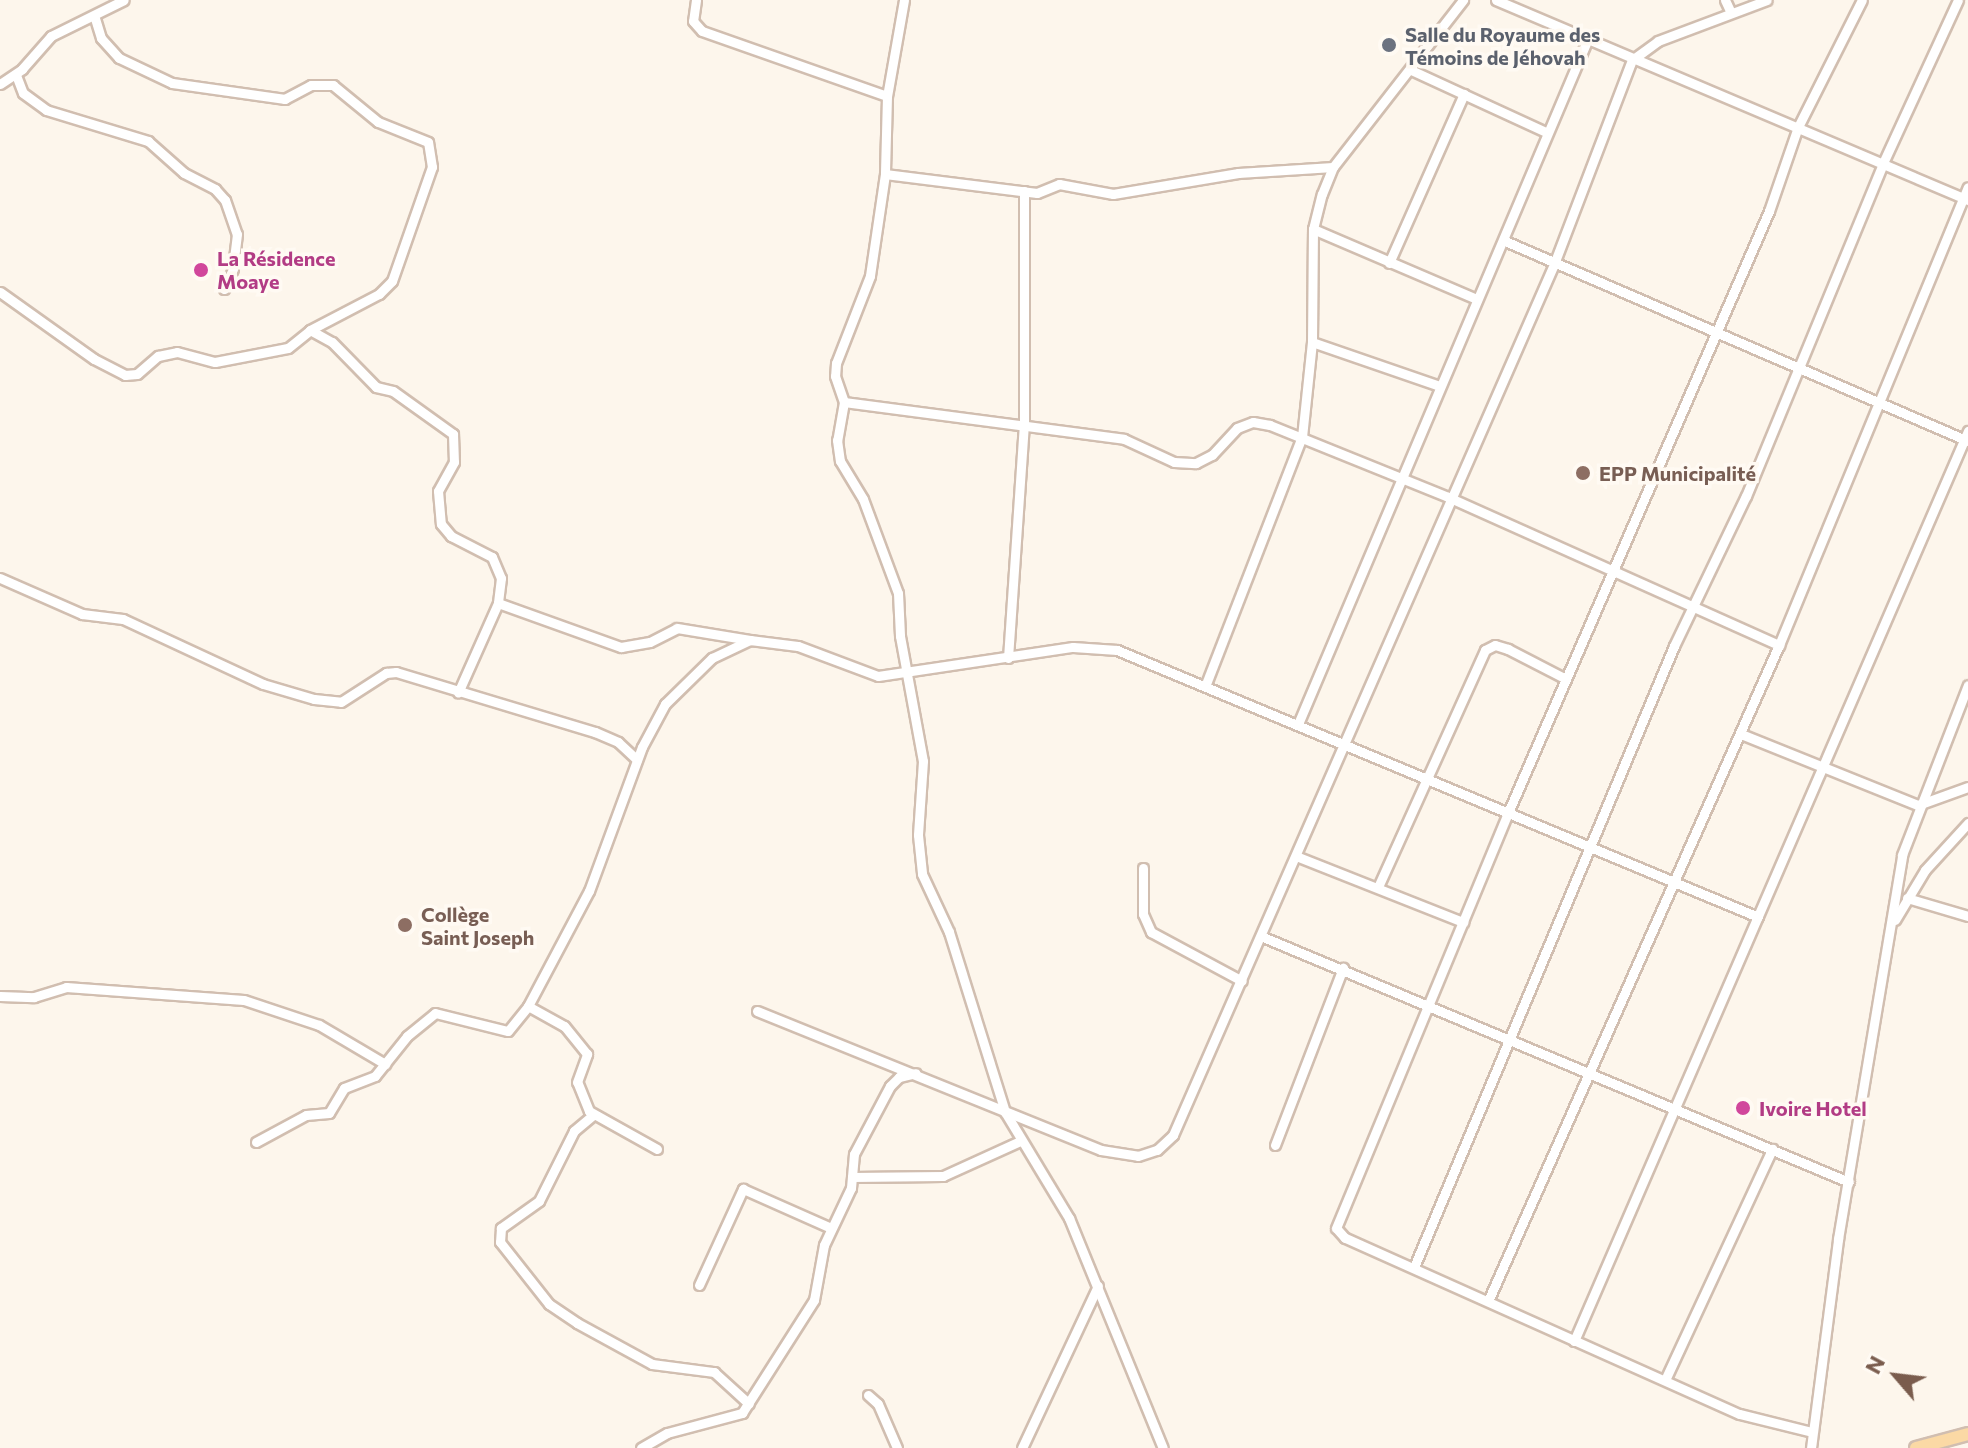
<!DOCTYPE html>
<html>
<head>
<meta charset="utf-8">
<style>
	body { margin:0 }
	#map { position:relative; width:1968px; height:1448px; overflow:hidden; background:#fdf6ec; font-family:Commissioner,sans-serif }
	div>[style] { position:absolute }
	[style*='--x'] { left:calc(var(--x)*1px); top:calc(var(--y)*1px); width:calc(var(--w)*1px); rotate:calc(var(--a)*1deg) }
	.roads { filter:drop-shadow(2px 0 #d1beb0) drop-shadow(-2px 0 #d1beb0) drop-shadow(0 2px #d1beb0) drop-shadow(0 -2px #d1beb0) }
	.minor>* { height:9px; margin:-4.5px; padding:0 4.5px; transform-origin:4.5px; border-radius:4.5px; background:#fff }
	.major>* { height:12px; margin:-6px; padding:0 6px; transform-origin:6px; border-radius:6px; background:#fbd9a5 }
	.dots>* { width:22px; height:22px; translate:-50% -50%; box-sizing:border-box; border:4px solid #fffaf3; border-radius:50% }
	span { translate:-50% -50%; white-space:nowrap; text-align:center; line-height:1.15; -webkit-text-stroke:7px #fffaf3; paint-order:stroke }
	.worship-label { font-size:20px; color:#5b616d; font-weight:700 }
	.left { translate:0 -50%; text-align:left }
	.hotel-label { font-size:20px; color:#b23c85; font-weight:700 }
	.education-label { font-size:20px; color:#785e54; font-weight:700 }
	.north { position:absolute; left:1856px; top:1336px; width:80px; height:80px; -webkit-text-stroke:6px #fffaf3; paint-order:stroke; rotate:298deg; font-size:22px; font-weight:700; line-height:32px; text-align:center; color:#7a5c4d }
	.north::after { content:''; display:block; margin:auto; width:28px; height:36px; background:#7a5c4d; clip-path:polygon(50% 0,100% 100%,50% 72%,0 100%) }
</style>
</head>
<body>
<div id="map">
	<div class="roads">
		<div class="minor">
			<div style="--x:696;--y:0;--w:21;--a:98"></div>
			<div style="--x:693;--y:21;--w:13;--a:48"></div>
			<div style="--x:702;--y:31;--w:196;--a:19.4"></div>
			<div style="--x:904;--y:0;--w:97;--a:100"></div>
			<div style="--x:887;--y:96;--w:78;--a:91.5"></div>
			<div style="--x:885;--y:174;--w:103;--a:98.4"></div>
			<div style="--x:870;--y:276;--w:93;--a:111.3"></div>
			<div style="--x:836;--y:363;--w:13;--a:94"></div>
			<div style="--x:835;--y:376;--w:28;--a:71"></div>
			<div style="--x:844;--y:402;--w:39;--a:100"></div>
			<div style="--x:837;--y:440;--w:21;--a:82"></div>
			<div style="--x:840;--y:461;--w:44;--a:58.8"></div>
			<div style="--x:863;--y:499;--w:100;--a:69.6"></div>
			<div style="--x:898;--y:593;--w:43;--a:87.3"></div>
			<div style="--x:900;--y:636;--w:127;--a:79.6"></div>
			<div style="--x:923;--y:761;--w:74;--a:93.9"></div>
			<div style="--x:918;--y:835;--w:39;--a:84"></div>
			<div style="--x:922;--y:874;--w:64;--a:65"></div>
			<div style="--x:949;--y:932;--w:189;--a:72.7"></div>
			<div style="--x:1005;--y:1112;--w:124;--a:58.9"></div>
			<div style="--x:1069;--y:1218;--w:248;--a:67.8"></div>
			<div style="--x:1496;--y:0;--w:513;--a:22.96"></div>
			<div style="--x:1725;--y:0;--w:14;--a:65"></div>
			<div style="--x:1411;--y:70;--w:149;--a:24.7"></div>
			<div style="--x:16;--y:75;--w:19;--a:69"></div>
			<div style="--x:23;--y:93;--w:29;--a:36"></div>
			<div style="--x:46;--y:110;--w:107;--a:16.9"></div>
			<div style="--x:148;--y:141;--w:48;--a:41.6"></div>
			<div style="--x:184;--y:173;--w:35;--a:27"></div>
			<div style="--x:215;--y:189;--w:15;--a:48"></div>
			<div style="--x:225;--y:200;--w:36;--a:71"></div>
			<div style="--x:237;--y:234;--w:35;--a:97"></div>
			<div style="--x:233;--y:269;--w:22;--a:114"></div>
			<div style="--x:0;--y:84;--w:27;--a:-34"></div>
			<div style="--x:22;--y:69;--w:44;--a:-48.7"></div>
			<div style="--x:51;--y:36;--w:81;--a:-26.3"></div>
			<div style="--x:885;--y:174;--w:153;--a:7.1"></div>
			<div style="--x:1037;--y:193;--w:24;--a:-22"></div>
			<div style="--x:1059;--y:184;--w:55;--a:10.5"></div>
			<div style="--x:1113;--y:194;--w:127;--a:-9.5"></div>
			<div style="--x:1238;--y:173;--w:95;--a:-3.6"></div>
			<div style="--x:1313;--y:229;--w:177;--a:23.2"></div>
			<div style="--x:1505;--y:241;--w:504;--a:23.36"></div>
			<div style="--x:1389;--y:263;--w:185;--a:-66.1"></div>
			<div style="--x:0;--y:292;--w:115;--a:35.5"></div>
			<div style="--x:94;--y:359;--w:35;--a:27"></div>
			<div style="--x:125;--y:375;--w:12;--a:-5"></div>
			<div style="--x:137;--y:374;--w:28;--a:-41"></div>
			<div style="--x:158;--y:356;--w:19;--a:-12"></div>
			<div style="--x:177;--y:352;--w:39;--a:15"></div>
			<div style="--x:215;--y:362;--w:74;--a:-10.9"></div>
			<div style="--x:288;--y:348;--w:28;--a:-39"></div>
			<div style="--x:310;--y:330;--w:78;--a:-27.6"></div>
			<div style="--x:379;--y:294;--w:18;--a:-45"></div>
			<div style="--x:392;--y:281;--w:121;--a:-70.7"></div>
			<div style="--x:432;--y:167;--w:25;--a:-99"></div>
			<div style="--x:428;--y:142;--w:54;--a:-158.2"></div>
			<div style="--x:378;--y:122;--w:58;--a:-140.6"></div>
			<div style="--x:333;--y:85;--w:22;--a:180"></div>
			<div style="--x:311;--y:85;--w:30;--a:152"></div>
			<div style="--x:285;--y:99;--w:114;--a:-171.9"></div>
			<div style="--x:172;--y:83;--w:59;--a:-154.7"></div>
			<div style="--x:119;--y:58;--w:27;--a:-132"></div>
			<div style="--x:101;--y:38;--w:21;--a:-107"></div>
			<div style="--x:310;--y:330;--w:25;--a:29"></div>
			<div style="--x:332;--y:342;--w:63;--a:45.6"></div>
			<div style="--x:376;--y:387;--w:17;--a:13"></div>
			<div style="--x:393;--y:391;--w:74;--a:35.6"></div>
			<div style="--x:453;--y:434;--w:28;--a:88"></div>
			<div style="--x:454;--y:462;--w:33;--a:119"></div>
			<div style="--x:438;--y:491;--w:33;--a:85"></div>
			<div style="--x:441;--y:524;--w:16;--a:50"></div>
			<div style="--x:451;--y:536;--w:46;--a:27.1"></div>
			<div style="--x:492;--y:557;--w:23;--a:67"></div>
			<div style="--x:501;--y:578;--w:25;--a:97"></div>
			<div style="--x:498;--y:603;--w:98;--a:114"></div>
			<div style="--x:1312;--y:342;--w:135;--a:19"></div>
			<div style="--x:844;--y:402;--w:282;--a:7.5"></div>
			<div style="--x:1124;--y:439;--w:55;--a:24.7"></div>
			<div style="--x:1174;--y:462;--w:22;--a:3"></div>
			<div style="--x:1196;--y:463;--w:18;--a:-27"></div>
			<div style="--x:1212;--y:455;--w:37;--a:-47"></div>
			<div style="--x:1237;--y:428;--w:17;--a:-21"></div>
			<div style="--x:1253;--y:422;--w:17;--a:10"></div>
			<div style="--x:1270;--y:425;--w:192;--a:22"></div>
			<div style="--x:1448;--y:497;--w:363;--a:24.1"></div>
			<div style="--x:0;--y:578;--w:90;--a:23.7"></div>
			<div style="--x:82;--y:614;--w:41;--a:7"></div>
			<div style="--x:123;--y:619;--w:154;--a:24.9"></div>
			<div style="--x:263;--y:684;--w:53;--a:16.4"></div>
			<div style="--x:314;--y:699;--w:27;--a:6"></div>
			<div style="--x:341;--y:702;--w:54;--a:-32.8"></div>
			<div style="--x:386;--y:673;--w:10;--a:-6"></div>
			<div style="--x:396;--y:672;--w:208;--a:16.8"></div>
			<div style="--x:595;--y:732;--w:25;--a:23"></div>
			<div style="--x:618;--y:742;--w:26;--a:43"></div>
			<div style="--x:498;--y:603;--w:131;--a:19.7"></div>
			<div style="--x:621;--y:647;--w:29;--a:-10"></div>
			<div style="--x:650;--y:642;--w:30;--a:-27"></div>
			<div style="--x:677;--y:628;--w:74;--a:9.3"></div>
			<div style="--x:1008;--y:658;--w:237;--a:-86.1"></div>
			<div style="--x:1024;--y:422;--w:231;--a:-90"></div>
			<div style="--x:1206;--y:684;--w:265;--a:-68.8"></div>
			<div style="--x:1302;--y:437;--w:96;--a:-84"></div>
			<div style="--x:1312;--y:342;--w:113;--a:-89.5"></div>
			<div style="--x:1313;--y:229;--w:36;--a:-76"></div>
			<div style="--x:1322;--y:194;--w:29;--a:-68"></div>
			<div style="--x:1333;--y:167;--w:212;--a:-52.1"></div>
			<div style="--x:1298;--y:724;--w:742;--a:-67.07"></div>
			<div style="--x:1741;--y:734;--w:191;--a:21.9"></div>
			<div style="--x:1918;--y:805;--w:53;--a:-19.8"></div>
			<div style="--x:1296;--y:856;--w:180;--a:21.6"></div>
			<div style="--x:1143;--y:868;--w:46;--a:90"></div>
			<div style="--x:1143;--y:914;--w:20;--a:66"></div>
			<div style="--x:1151;--y:932;--w:103;--a:28.3"></div>
			<div style="--x:1378;--y:887;--w:260;--a:-65.7"></div>
			<div style="--x:1485;--y:650;--w:11;--a:-27"></div>
			<div style="--x:1495;--y:645;--w:14;--a:17"></div>
			<div style="--x:1508;--y:649;--w:65;--a:27.3"></div>
			<div style="--x:1907;--y:898;--w:64;--a:16.4"></div>
			<div style="--x:1895;--y:920;--w:58;--a:-59"></div>
			<div style="--x:1925;--y:870;--w:64;--a:-47.5"></div>
			<div style="--x:1263;--y:937;--w:635;--a:22.69"></div>
			<div style="--x:0;--y:996;--w:34;--a:2"></div>
			<div style="--x:34;--y:997;--w:34;--a:-17"></div>
			<div style="--x:66;--y:987;--w:178;--a:4.2"></div>
			<div style="--x:244;--y:1000;--w:79;--a:18.4"></div>
			<div style="--x:319;--y:1025;--w:77;--a:30.6"></div>
			<div style="--x:757;--y:1011;--w:371;--a:22"></div>
			<div style="--x:1101;--y:1150;--w:37;--a:9"></div>
			<div style="--x:1138;--y:1156;--w:20;--a:-18"></div>
			<div style="--x:1157;--y:1150;--w:22;--a:-43"></div>
			<div style="--x:1173;--y:1135;--w:951;--a:-66.37"></div>
			<div style="--x:1554;--y:264;--w:218;--a:-69.1"></div>
			<div style="--x:1632;--y:60;--w:32;--a:-36"></div>
			<div style="--x:1658;--y:41;--w:116;--a:-20.6"></div>
			<div style="--x:593;--y:1115;--w:25;--a:140"></div>
			<div style="--x:574;--y:1131;--w:78;--a:116.6"></div>
			<div style="--x:539;--y:1201;--w:47;--a:144.6"></div>
			<div style="--x:501;--y:1228;--w:14;--a:94"></div>
			<div style="--x:500;--y:1242;--w:79;--a:51.7"></div>
			<div style="--x:549;--y:1304;--w:34;--a:34"></div>
			<div style="--x:577;--y:1323;--w:85;--a:28.7"></div>
			<div style="--x:652;--y:1364;--w:63;--a:7.4"></div>
			<div style="--x:714;--y:1372;--w:47;--a:42.4"></div>
			<div style="--x:256;--y:1142;--w:57;--a:-28.4"></div>
			<div style="--x:306;--y:1115;--w:23;--a:-5"></div>
			<div style="--x:329;--y:1113;--w:29;--a:-59"></div>
			<div style="--x:344;--y:1088;--w:33;--a:-21"></div>
			<div style="--x:375;--y:1076;--w:51;--a:-51.3"></div>
			<div style="--x:407;--y:1036;--w:36;--a:-39"></div>
			<div style="--x:435;--y:1013;--w:75;--a:13.9"></div>
			<div style="--x:508;--y:1031;--w:32;--a:-51"></div>
			<div style="--x:1275;--y:1145;--w:190;--a:-69"></div>
			<div style="--x:657;--y:1149;--w:78;--a:-150.8"></div>
			<div style="--x:589;--y:1111;--w:31;--a:-112"></div>
			<div style="--x:577;--y:1082;--w:30;--a:-70"></div>
			<div style="--x:587;--y:1054;--w:36;--a:-129"></div>
			<div style="--x:564;--y:1026;--w:41;--a:-150.9"></div>
			<div style="--x:528;--y:1006;--w:130;--a:-62.1"></div>
			<div style="--x:589;--y:891;--w:153;--a:-69.8"></div>
			<div style="--x:642;--y:747;--w:49;--a:-61.9"></div>
			<div style="--x:665;--y:704;--w:66;--a:-44.4"></div>
			<div style="--x:712;--y:658;--w:42;--a:-25.3"></div>
			<div style="--x:750;--y:640;--w:48;--a:7.1"></div>
			<div style="--x:798;--y:646;--w:85;--a:20.6"></div>
			<div style="--x:878;--y:676;--w:197;--a:-8.5"></div>
			<div style="--x:1073;--y:647;--w:44;--a:3.9"></div>
			<div style="--x:1117;--y:650;--w:694;--a:22.61"></div>
			<div style="--x:852;--y:1177;--w:91;--a:-0.6"></div>
			<div style="--x:943;--y:1176;--w:85;--a:-24.4"></div>
			<div style="--x:1414;--y:1267;--w:673;--a:-67.28"></div>
			<div style="--x:1674;--y:646;--w:166;--a:-64.4"></div>
			<div style="--x:1746;--y:496;--w:360;--a:-67.6"></div>
			<div style="--x:1883;--y:163;--w:179;--a:-65.3"></div>
			<div style="--x:699;--y:1285;--w:106;--a:-65.4"></div>
			<div style="--x:743;--y:1189;--w:96;--a:23.9"></div>
			<div style="--x:1488;--y:1301;--w:718;--a:-66.08"></div>
			<div style="--x:1779;--y:645;--w:495;--a:-67.6"></div>
			<div style="--x:1574;--y:1341;--w:992;--a:-66.59"></div>
			<div style="--x:1665;--y:1380;--w:255;--a:-65.1"></div>
			<div style="--x:868;--y:1395;--w:13;--a:42"></div>
			<div style="--x:878;--y:1404;--w:48;--a:66.6"></div>
			<div style="--x:1812;--y:1432;--w:75;--a:-166.1"></div>
			<div style="--x:1739;--y:1414;--w:432;--a:-155.9"></div>
			<div style="--x:1345;--y:1238;--w:13;--a:-132"></div>
			<div style="--x:1336;--y:1228;--w:447;--a:-67.5"></div>
			<div style="--x:1507;--y:815;--w:658;--a:-66.55"></div>
			<div style="--x:1769;--y:211;--w:89;--a:-71"></div>
			<div style="--x:1798;--y:127;--w:142;--a:-63.3"></div>
			<div style="--x:641;--y:1448;--w:30;--a:-30"></div>
			<div style="--x:667;--y:1433;--w:78;--a:-14.9"></div>
			<div style="--x:742;--y:1413;--w:134;--a:-57.5"></div>
			<div style="--x:814;--y:1300;--w:56;--a:-79.7"></div>
			<div style="--x:824;--y:1245;--w:63;--a:-64.7"></div>
			<div style="--x:851;--y:1188;--w:34;--a:-85"></div>
			<div style="--x:854;--y:1154;--w:77;--a:-62.1"></div>
			<div style="--x:890;--y:1086;--w:13;--a:-45"></div>
			<div style="--x:899;--y:1077;--w:17;--a:-13"></div>
			<div style="--x:1022;--y:1448;--w:179;--a:-64.9"></div>
			<div style="--x:1811;--y:1448;--w:211;--a:-82.6"></div>
			<div style="--x:1838;--y:1239;--w:389;--a:-80.5"></div>
			<div style="--x:1902;--y:855;--w:182;--a:-68.8"></div>
		</div>
		<div class="major">
			<div style="--x:1916;--y:1448;--w:54;--a:-15.1"></div>
		</div>
	</div>
	<div class="dots">
		<div style="left:1389px;top:45px;background:#6b7280"></div>
		<div style="left:201px;top:270px;background:#d1479c"></div>
		<div style="left:1583px;top:473px;background:#8d6e63"></div>
		<div style="left:405px;top:925px;background:#8d6e63"></div>
		<div style="left:1743px;top:1108px;background:#d1479c"></div>
	</div>
	<div class="worship-label">
		<span class="left" style="left:1405px;top:46px">Salle du Royaume des<br>Témoins de Jéhovah</span>
	</div>
	<div class="hotel-label">
		<span class="left" style="left:217px;top:270px">La Résidence<br>Moaye</span>
		<span class="left" style="left:1759px;top:1108px">Ivoire Hotel</span>
	</div>
	<div class="education-label">
		<span class="left" style="left:1599px;top:473px">EPP Municipalité</span>
		<span class="left" style="left:421px;top:926px">Collège<br>Saint Joseph</span>
	</div>
	<div class="north">N</div>
</div>
</body>
</html>
